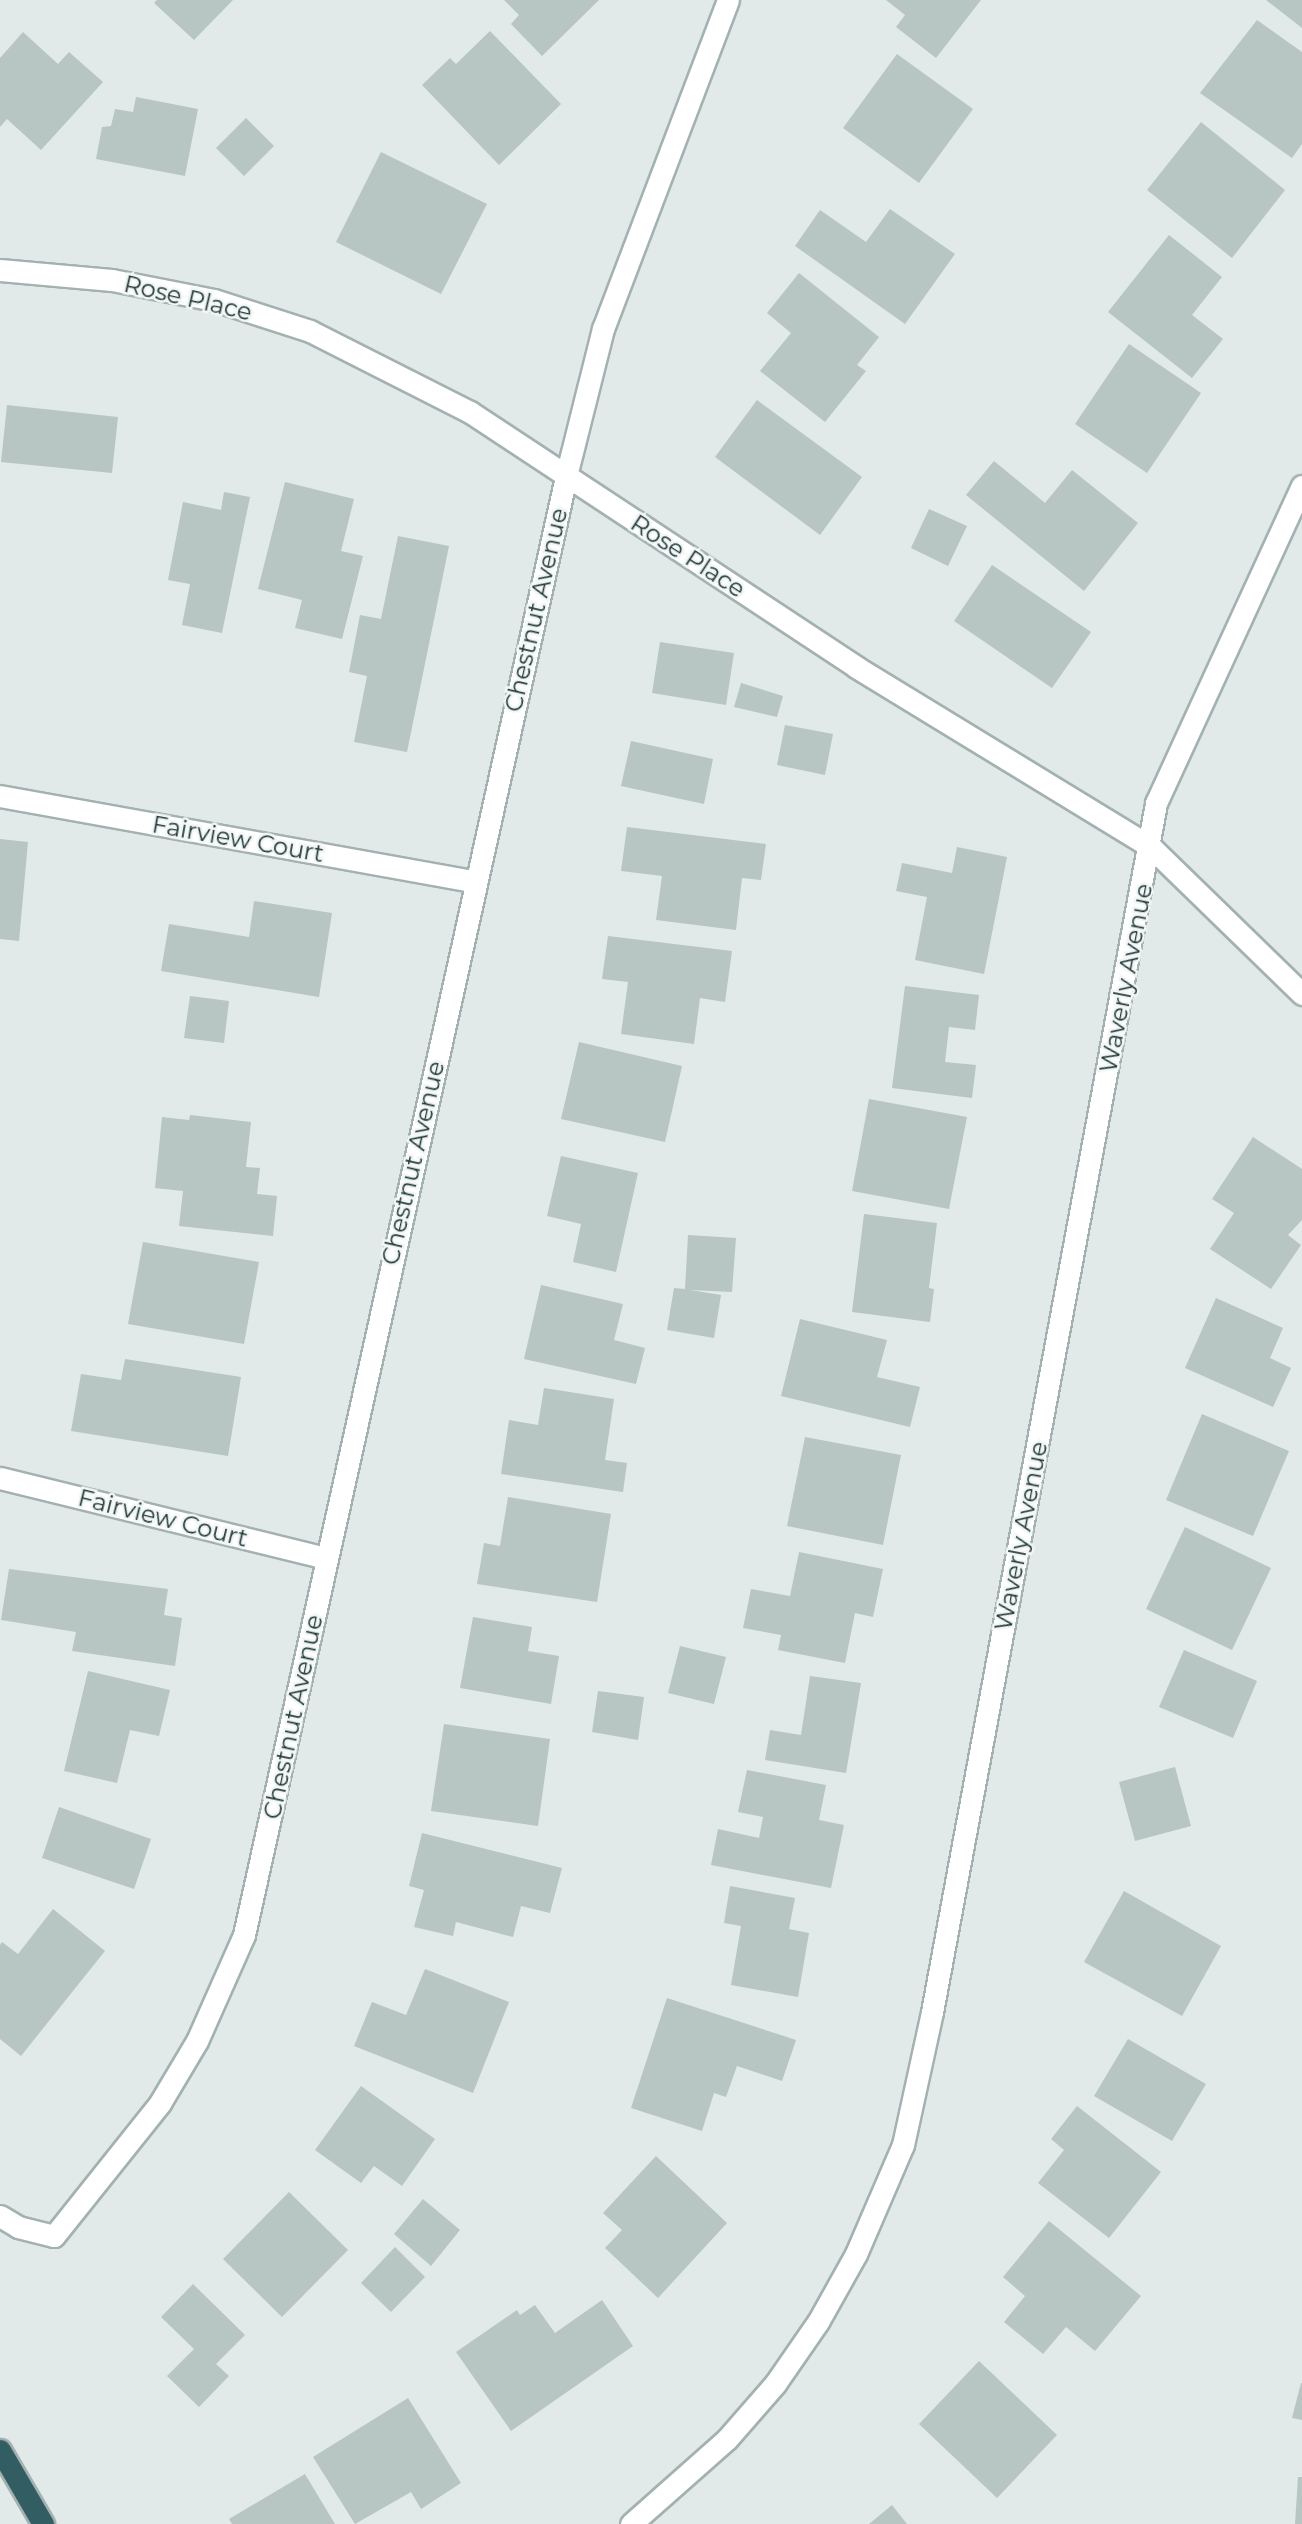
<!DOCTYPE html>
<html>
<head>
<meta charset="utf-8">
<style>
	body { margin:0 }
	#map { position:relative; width:1302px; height:2524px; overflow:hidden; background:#e1eae9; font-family:Montserrat,sans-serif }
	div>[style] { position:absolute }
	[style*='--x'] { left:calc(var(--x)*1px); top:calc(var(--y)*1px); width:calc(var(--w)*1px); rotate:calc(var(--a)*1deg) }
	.building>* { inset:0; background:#b7c5c3 }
	.roads { filter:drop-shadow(2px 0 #a4b1b1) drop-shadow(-2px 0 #a4b1b1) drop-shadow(0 2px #a4b1b1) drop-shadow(0 -2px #a4b1b1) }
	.street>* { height:21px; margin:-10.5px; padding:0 10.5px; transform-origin:10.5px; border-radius:10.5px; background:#fff }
	.highway>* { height:21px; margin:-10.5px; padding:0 10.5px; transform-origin:10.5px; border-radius:10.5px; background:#325e63 }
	span { translate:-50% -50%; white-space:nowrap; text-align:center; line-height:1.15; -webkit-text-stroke:5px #f2f7f6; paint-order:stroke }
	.street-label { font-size:24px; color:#233939 }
</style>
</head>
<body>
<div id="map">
	<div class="building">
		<div style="clip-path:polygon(157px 0,233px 0,194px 40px,154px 3px)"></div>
		<div style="clip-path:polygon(504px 0,599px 0,542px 56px,511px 24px,519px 15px)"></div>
		<div style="clip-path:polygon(886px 0,981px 0,936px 58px,896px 27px,905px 15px)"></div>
		<div style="clip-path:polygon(1266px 0,1302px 0,1302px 28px)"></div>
		<div style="clip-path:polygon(1257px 20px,1302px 52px,1302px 144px,1292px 158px,1200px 93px)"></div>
		<div style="clip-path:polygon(490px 31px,561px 104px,499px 165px,422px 85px,450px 58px,456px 64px)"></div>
		<div style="clip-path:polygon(23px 32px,58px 64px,69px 52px,103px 82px,41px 150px,7px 119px,0 127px,0 58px)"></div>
		<div style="clip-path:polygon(897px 54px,973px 109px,919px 183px,843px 128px)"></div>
		<div style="clip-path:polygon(136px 97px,198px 109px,185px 176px,96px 159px,102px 127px,111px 126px,115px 109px,133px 112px)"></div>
		<div style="clip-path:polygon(246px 118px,274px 146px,244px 176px,216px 148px)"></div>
		<div style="clip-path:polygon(1201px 122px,1285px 190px,1232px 258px,1147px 190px)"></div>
		<div style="clip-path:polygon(381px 152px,487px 204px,441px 294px,336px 242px)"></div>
		<div style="clip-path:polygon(890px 209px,955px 254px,905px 324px,795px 246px,820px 210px,866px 242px)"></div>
		<div style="clip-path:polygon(1169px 235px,1222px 277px,1192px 315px,1223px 339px,1192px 378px,1108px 312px)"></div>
		<div style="clip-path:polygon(799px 273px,879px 337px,857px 365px,866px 371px,825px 422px,760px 371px,791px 333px,767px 313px)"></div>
		<div style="clip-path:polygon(1129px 344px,1201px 393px,1147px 473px,1075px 424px)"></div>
		<div style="clip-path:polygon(757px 400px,862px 477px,820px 535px,715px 457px)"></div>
		<div style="clip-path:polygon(7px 405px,118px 417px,112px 473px,1px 462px)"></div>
		<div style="clip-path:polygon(994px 461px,1045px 503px,1072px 470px,1138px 523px,1084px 591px,966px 495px)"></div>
		<div style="clip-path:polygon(285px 482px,354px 499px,341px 551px,363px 556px,342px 639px,295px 628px,302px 600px,258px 589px)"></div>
		<div style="clip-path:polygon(224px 492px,250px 497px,222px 633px,182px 625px,190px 584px,168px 580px,183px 502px,221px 510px)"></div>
		<div style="clip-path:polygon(929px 509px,967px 526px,948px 566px,911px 548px)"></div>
		<div style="clip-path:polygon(398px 536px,449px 546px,407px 752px,354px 742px,367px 676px,349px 672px,360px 615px,381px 619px)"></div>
		<div style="clip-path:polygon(992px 565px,1091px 632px,1052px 688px,954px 621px)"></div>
		<div style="clip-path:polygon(660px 642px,734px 653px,726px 705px,652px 693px)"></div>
		<div style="clip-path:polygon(741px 683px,783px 696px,777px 717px,734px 707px)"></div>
		<div style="clip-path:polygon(785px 725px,833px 734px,825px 775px,777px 765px)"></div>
		<div style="clip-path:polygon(631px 741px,713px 759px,704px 804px,621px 786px)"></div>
		<div style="clip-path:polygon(627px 827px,766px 844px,761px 880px,742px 878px,736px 930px,656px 920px,662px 876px,621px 871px)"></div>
		<div style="clip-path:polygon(0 839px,28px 842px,19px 941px,0 939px)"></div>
		<div style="clip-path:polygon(957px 847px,1007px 857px,984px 974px,915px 960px,927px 897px,896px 891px,902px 863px,952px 873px)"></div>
		<div style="clip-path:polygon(254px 901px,332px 913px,319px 997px,161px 971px,169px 924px,249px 937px)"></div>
		<div style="clip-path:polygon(608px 936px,732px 951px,725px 1002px,700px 998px,694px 1044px,621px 1034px,628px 982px,602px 979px)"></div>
		<div style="clip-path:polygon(905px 986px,979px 995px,975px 1030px,949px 1027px,945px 1062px,976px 1065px,972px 1098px,892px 1088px)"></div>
		<div style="clip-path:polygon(190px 996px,229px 1001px,224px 1043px,184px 1038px)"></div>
		<div style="clip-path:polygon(579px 1042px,682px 1066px,665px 1142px,561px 1119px)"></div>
		<div style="clip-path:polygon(869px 1099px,967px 1117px,949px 1209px,852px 1191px)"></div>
		<div style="clip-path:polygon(190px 1115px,251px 1122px,246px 1167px,260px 1168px,257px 1194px,277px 1196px,273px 1236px,179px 1226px,183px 1191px,155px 1188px,162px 1117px,189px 1120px)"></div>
		<div style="clip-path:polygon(1253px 1137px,1302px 1169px,1302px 1220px,1288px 1235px,1301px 1245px,1271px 1289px,1210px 1249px,1234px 1213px,1212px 1199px)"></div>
		<div style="clip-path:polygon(561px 1156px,638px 1173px,616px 1272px,573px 1262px,581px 1224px,547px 1216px)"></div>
		<div style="clip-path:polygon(864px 1214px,937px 1223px,929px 1288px,934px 1289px,930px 1322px,852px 1312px)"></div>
		<div style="clip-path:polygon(688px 1235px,736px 1238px,732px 1292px,690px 1290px,721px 1295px,714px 1338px,667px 1330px,674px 1288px,685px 1289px)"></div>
		<div style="clip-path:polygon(143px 1242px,259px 1262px,244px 1344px,128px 1324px)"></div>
		<div style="clip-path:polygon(541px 1285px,623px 1304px,614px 1340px,645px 1348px,636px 1384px,524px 1359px)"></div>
		<div style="clip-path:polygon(1216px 1298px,1283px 1328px,1270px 1358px,1291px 1368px,1273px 1407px,1185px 1368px)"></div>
		<div style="clip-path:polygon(800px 1319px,887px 1340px,877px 1377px,920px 1387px,910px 1427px,781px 1396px)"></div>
		<div style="clip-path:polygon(125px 1359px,241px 1377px,228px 1456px,71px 1431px,81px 1374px,121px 1380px)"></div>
		<div style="clip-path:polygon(544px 1388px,614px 1399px,605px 1460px,627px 1463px,623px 1492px,501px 1474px,509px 1420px,538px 1425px)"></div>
		<div style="clip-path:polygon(1202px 1414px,1289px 1451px,1253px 1536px,1166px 1500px)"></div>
		<div style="clip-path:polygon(805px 1437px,901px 1455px,883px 1545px,787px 1526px)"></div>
		<div style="clip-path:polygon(508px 1497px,611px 1514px,597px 1602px,477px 1584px,484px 1543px,500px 1546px)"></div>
		<div style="clip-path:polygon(1185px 1527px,1271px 1568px,1232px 1650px,1146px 1609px)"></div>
		<div style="clip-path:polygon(799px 1552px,883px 1569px,873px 1617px,855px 1613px,845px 1663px,778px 1650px,781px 1635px,743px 1628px,751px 1589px,790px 1596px)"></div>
		<div style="clip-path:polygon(9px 1569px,168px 1589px,164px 1615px,182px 1618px,175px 1666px,72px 1651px,76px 1632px,1px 1620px)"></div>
		<div style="clip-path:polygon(473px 1617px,532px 1627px,528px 1651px,559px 1656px,551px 1704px,460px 1688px)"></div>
		<div style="clip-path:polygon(680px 1646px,726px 1657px,714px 1704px,668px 1693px)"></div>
		<div style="clip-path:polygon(1184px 1650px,1257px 1681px,1233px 1738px,1159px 1707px)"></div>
		<div style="clip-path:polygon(88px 1671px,170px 1690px,159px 1736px,130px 1730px,117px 1783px,64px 1771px)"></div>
		<div style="clip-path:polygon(810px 1676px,861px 1683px,846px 1773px,765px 1760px,770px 1730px,801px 1735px)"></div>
		<div style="clip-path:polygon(598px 1691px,644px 1697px,638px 1740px,592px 1732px)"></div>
		<div style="clip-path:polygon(444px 1724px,550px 1739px,538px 1826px,431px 1811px)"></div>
		<div style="clip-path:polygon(1175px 1767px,1191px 1826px,1135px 1841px,1119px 1782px)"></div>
		<div style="clip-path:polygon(747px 1770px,826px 1785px,819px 1820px,844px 1825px,831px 1888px,711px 1865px,718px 1829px,759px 1838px,763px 1817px,738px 1812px)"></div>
		<div style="clip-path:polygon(59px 1807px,151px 1839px,134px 1889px,42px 1858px)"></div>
		<div style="clip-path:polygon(422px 1833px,562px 1868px,550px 1913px,521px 1906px,513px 1937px,456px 1922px,453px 1936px,414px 1927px,424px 1890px,409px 1886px)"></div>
		<div style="clip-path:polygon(730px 1886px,795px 1898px,789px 1929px,809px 1933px,798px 1997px,731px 1985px,741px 1926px,724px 1923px)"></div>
		<div style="clip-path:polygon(1124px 1891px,1221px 1946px,1182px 2016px,1084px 1962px)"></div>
		<div style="clip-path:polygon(53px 1909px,105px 1951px,21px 2056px,0 2039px,0 1945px,2px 1942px,18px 1954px)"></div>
		<div style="clip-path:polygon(425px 1969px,509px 2002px,473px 2093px,354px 2046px,372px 2002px,406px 2015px)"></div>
		<div style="clip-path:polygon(667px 1998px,796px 2040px,782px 2081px,737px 2066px,726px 2097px,714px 2093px,702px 2131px,631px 2108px)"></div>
		<div style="clip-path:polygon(1128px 2039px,1206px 2084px,1172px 2141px,1094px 2096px)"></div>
		<div style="clip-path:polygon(361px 2086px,435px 2139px,402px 2186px,374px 2166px,361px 2183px,315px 2150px)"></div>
		<div style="clip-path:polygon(1077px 2106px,1161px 2172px,1109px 2238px,1038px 2183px,1064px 2150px,1051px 2139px)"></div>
		<div style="clip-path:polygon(656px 2156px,727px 2223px,658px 2298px,605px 2248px,622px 2230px,603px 2213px)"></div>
		<div style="clip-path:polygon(289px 2192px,348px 2250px,282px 2317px,223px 2259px)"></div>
		<div style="clip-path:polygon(423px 2199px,460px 2230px,431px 2266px,394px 2234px)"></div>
		<div style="clip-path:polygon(1049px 2221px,1141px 2296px,1095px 2351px,1066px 2327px,1043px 2354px,1004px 2322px,1025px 2296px,1003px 2277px)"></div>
		<div style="clip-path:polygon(395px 2247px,425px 2277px,391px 2312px,361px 2283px)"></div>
		<div style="clip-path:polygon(193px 2284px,245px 2335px,216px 2364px,229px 2376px,199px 2407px,167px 2376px,194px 2349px,161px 2317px)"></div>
		<div style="clip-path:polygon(602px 2300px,633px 2346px,511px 2431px,456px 2352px,517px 2310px,520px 2315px,535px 2305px,555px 2333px)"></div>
		<div style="clip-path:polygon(979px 2361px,1057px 2435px,997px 2498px,919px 2424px)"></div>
		<div style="clip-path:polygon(1301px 2383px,1302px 2383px,1302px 2420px,1292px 2418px)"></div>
		<div style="clip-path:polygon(408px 2398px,461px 2483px,421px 2509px,411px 2492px,355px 2524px,313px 2457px)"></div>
		<div style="clip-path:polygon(305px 2474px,335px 2524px,232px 2524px,229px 2519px)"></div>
		<div style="clip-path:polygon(1298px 2477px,1302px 2477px,1302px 2524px,1295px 2524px)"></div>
		<div style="clip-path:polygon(892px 2505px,907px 2524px,869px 2524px)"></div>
	</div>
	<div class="roads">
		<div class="street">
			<div style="--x:0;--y:270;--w:112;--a:5.1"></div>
			<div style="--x:112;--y:280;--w:104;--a:11.1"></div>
			<div style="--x:214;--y:300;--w:101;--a:17.9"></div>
			<div style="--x:310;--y:331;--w:179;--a:26.9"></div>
			<div style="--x:470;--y:412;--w:463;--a:33.4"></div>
			<div style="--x:856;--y:667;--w:346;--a:31.4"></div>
			<div style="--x:1151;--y:847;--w:211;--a:44.2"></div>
			<div style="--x:0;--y:796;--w:484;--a:10.2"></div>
			<div style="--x:0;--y:1478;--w:335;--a:13.8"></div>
			<div style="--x:0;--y:2216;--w:21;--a:31"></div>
			<div style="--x:18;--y:2227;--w:37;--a:14"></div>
			<div style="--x:54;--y:2236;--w:170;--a:-51.4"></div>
			<div style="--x:160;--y:2103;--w:72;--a:-59.2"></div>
			<div style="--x:197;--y:2041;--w:116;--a:-66.1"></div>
			<div style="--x:244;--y:1935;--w:1494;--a:-77.55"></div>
			<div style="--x:566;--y:476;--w:152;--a:-75.9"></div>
			<div style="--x:603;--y:329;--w:352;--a:-69.2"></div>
			<div style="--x:631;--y:2524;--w:128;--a:-41.5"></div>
			<div style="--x:727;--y:2439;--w:73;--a:-48.9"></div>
			<div style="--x:775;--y:2384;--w:75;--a:-55.3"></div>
			<div style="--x:818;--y:2322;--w:78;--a:-60.8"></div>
			<div style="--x:856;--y:2254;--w:119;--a:-66.7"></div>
			<div style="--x:903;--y:2145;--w:136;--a:-77.7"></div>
			<div style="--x:932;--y:2012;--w:1230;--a:-79.5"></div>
			<div style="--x:1156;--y:803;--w:349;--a:-65.3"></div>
		</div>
		<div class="highway">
			<div style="--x:0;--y:2450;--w:86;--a:59.8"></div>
		</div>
	</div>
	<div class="street-label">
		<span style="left:188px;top:298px;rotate:13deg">Rose Place</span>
		<span style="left:688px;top:556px;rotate:33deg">Rose Place</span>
		<span style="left:536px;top:610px;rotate:-77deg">Chestnut Avenue</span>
		<span style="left:238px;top:839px;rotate:10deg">Fairview Court</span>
		<span style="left:1126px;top:978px;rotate:-79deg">Waverly Avenue</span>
		<span style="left:413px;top:1163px;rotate:-77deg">Chestnut Avenue</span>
		<span style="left:163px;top:1518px;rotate:14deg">Fairview Court</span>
		<span style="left:1021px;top:1536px;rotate:-79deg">Waverly Avenue</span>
		<span style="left:293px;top:1717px;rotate:-78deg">Chestnut Avenue</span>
	</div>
</div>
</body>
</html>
